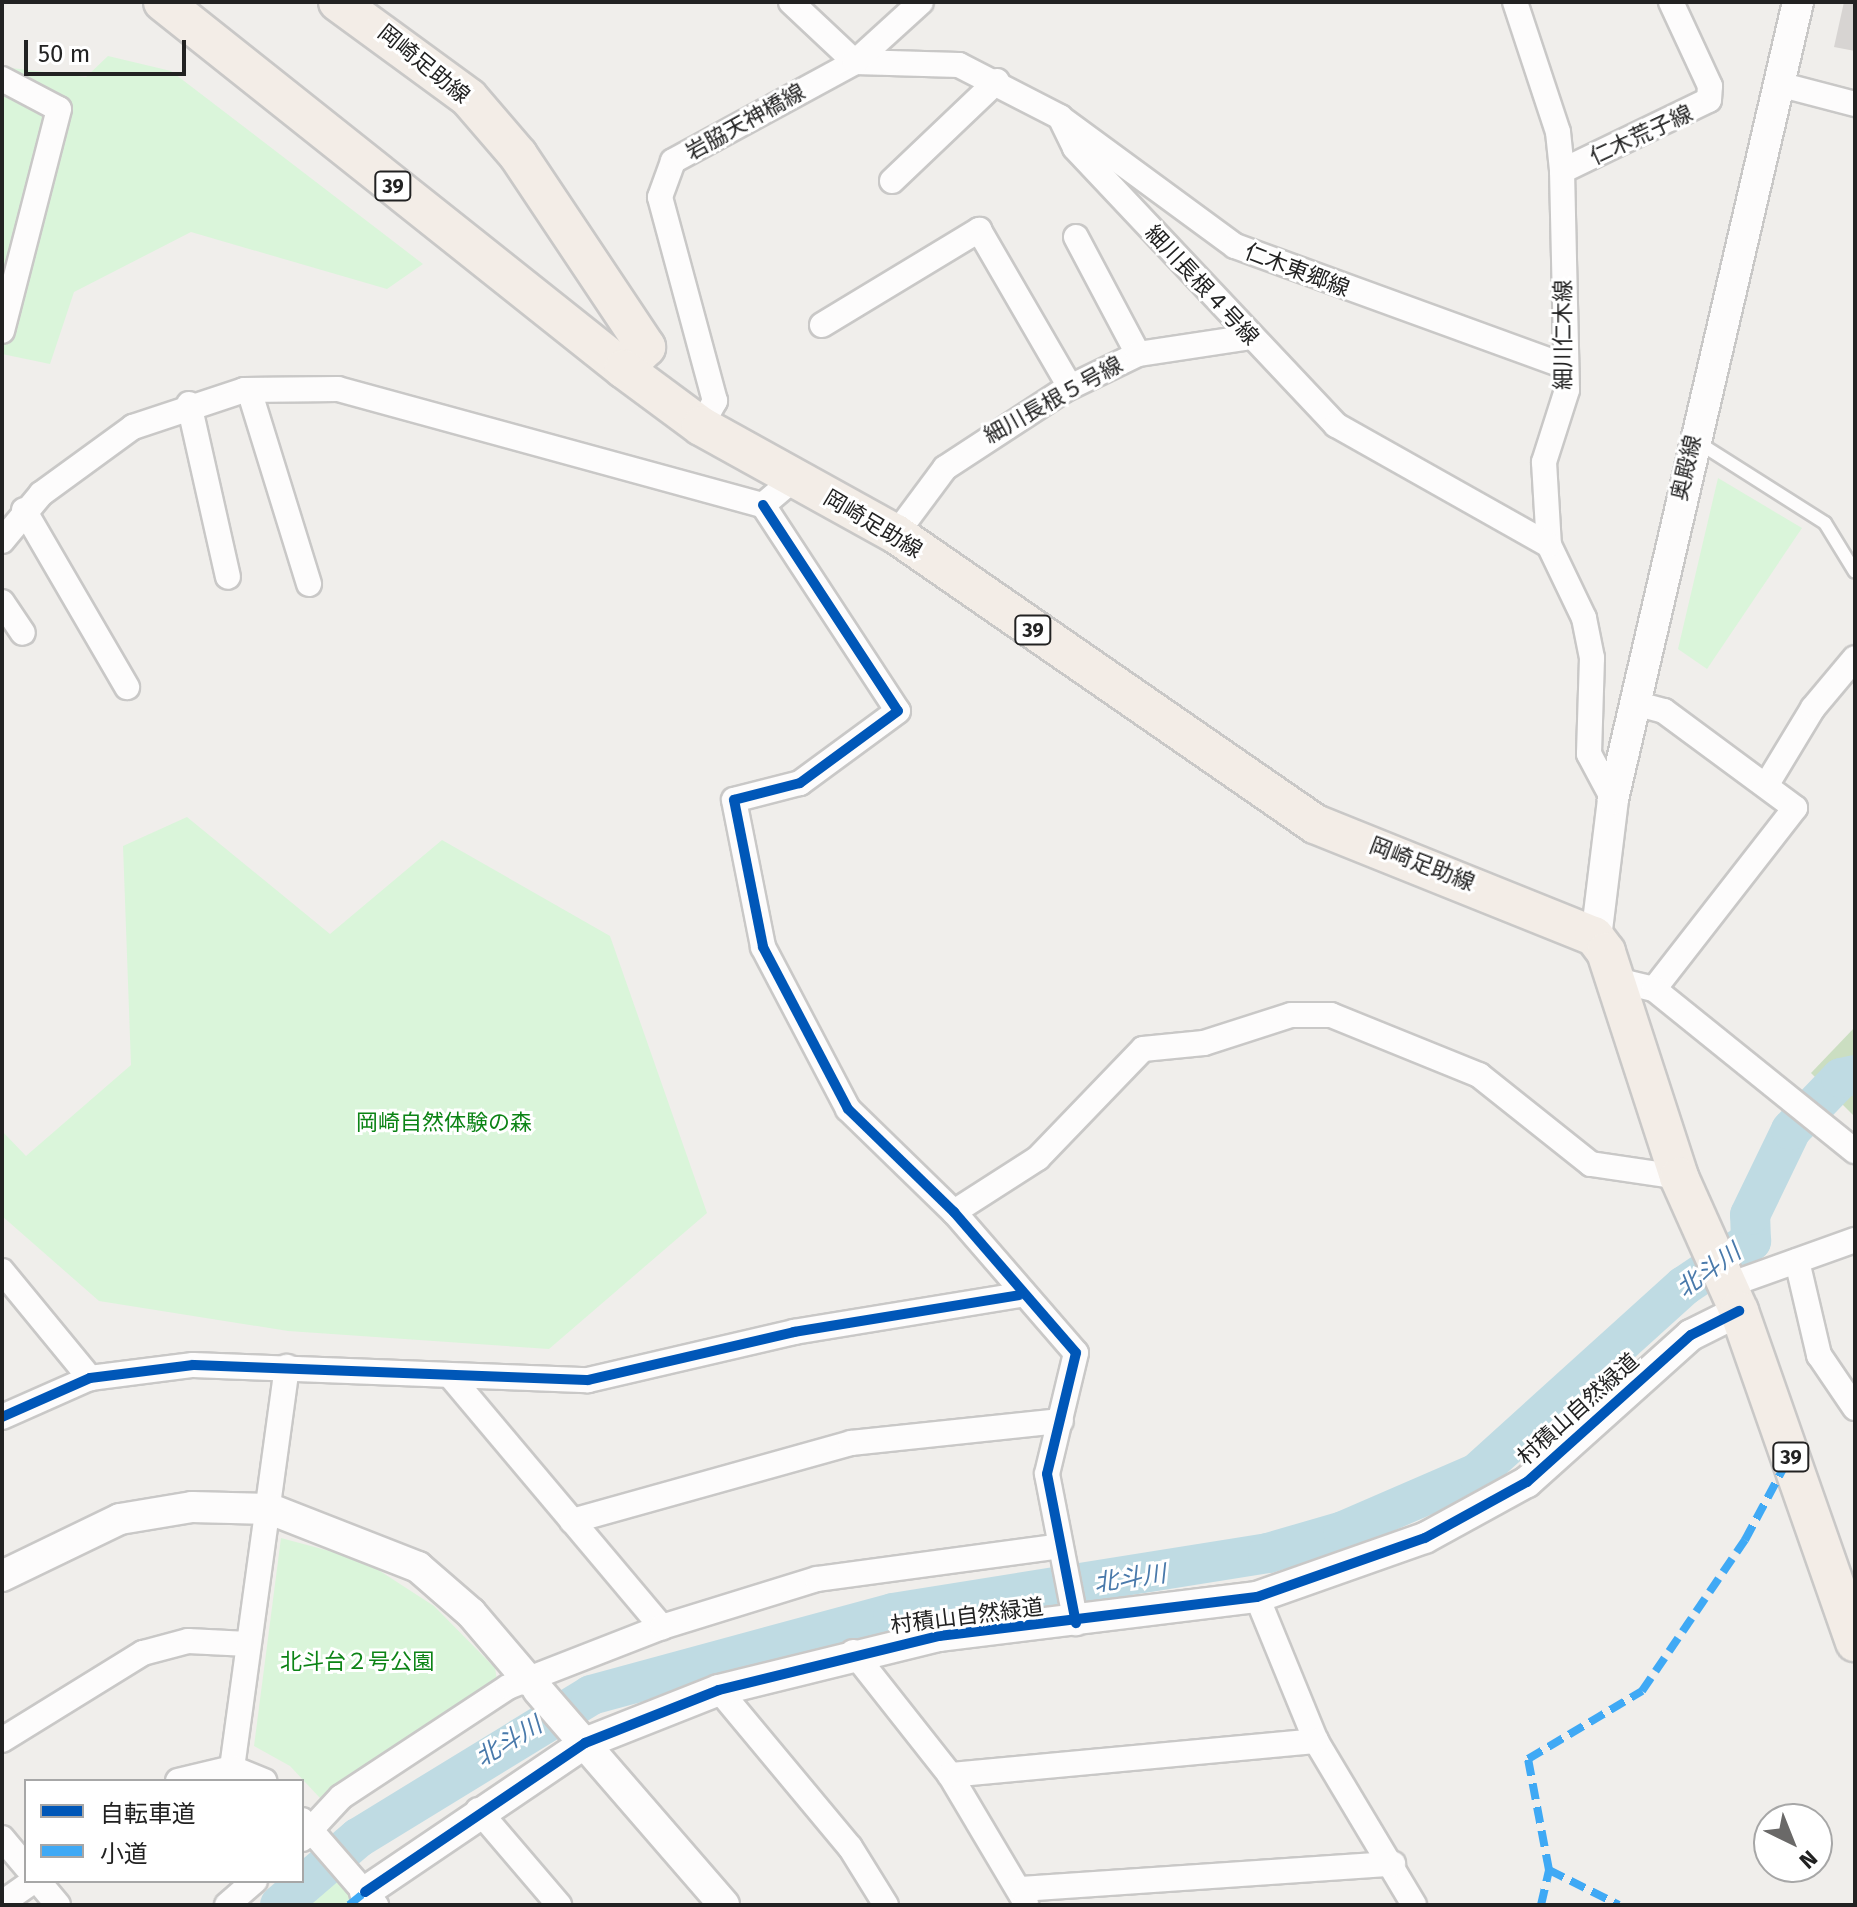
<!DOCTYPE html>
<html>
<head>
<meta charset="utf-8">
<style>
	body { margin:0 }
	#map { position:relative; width:1857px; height:1907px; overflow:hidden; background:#f0eeeb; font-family:"Fira Sans","Noto Sans JP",sans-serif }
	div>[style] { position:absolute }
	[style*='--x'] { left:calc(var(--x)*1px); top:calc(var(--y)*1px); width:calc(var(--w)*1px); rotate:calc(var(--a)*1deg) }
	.forest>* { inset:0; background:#cbdec1 }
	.park>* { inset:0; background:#daf5da }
	.river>* { height:40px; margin:-20px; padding:0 20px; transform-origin:20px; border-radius:20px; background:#bfdbe3 }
	.building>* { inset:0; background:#d7d4d2 }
	.roads { filter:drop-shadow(2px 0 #c9c8c7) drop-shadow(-2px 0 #c9c8c7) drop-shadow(0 2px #c9c8c7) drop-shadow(0 -2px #c9c8c7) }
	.service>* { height:12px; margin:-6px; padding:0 6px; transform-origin:6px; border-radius:6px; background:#fdfcfc }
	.minor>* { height:24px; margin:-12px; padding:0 12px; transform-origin:12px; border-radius:12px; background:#fdfcfc }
	.tertiary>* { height:30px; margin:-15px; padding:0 15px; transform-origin:15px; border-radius:15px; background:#fdfcfc }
	.primary>* { height:38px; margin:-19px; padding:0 19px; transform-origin:19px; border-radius:19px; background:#f3ede7 }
	.quiet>* { height:8px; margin-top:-4px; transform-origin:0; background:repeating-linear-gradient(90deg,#3fa9f5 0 16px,transparent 0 24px) }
	.cycleway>* { height:10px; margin:-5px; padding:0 5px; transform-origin:5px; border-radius:5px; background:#0057b8 }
	span { translate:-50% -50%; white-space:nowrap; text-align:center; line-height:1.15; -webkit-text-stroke:6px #fff; paint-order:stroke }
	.shield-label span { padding:2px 6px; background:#fff; border:2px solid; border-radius:6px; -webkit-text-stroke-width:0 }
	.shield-label { font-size:20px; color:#222; font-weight:700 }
	.street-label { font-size:22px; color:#222 }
	.park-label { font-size:22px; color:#0c8416 }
	.water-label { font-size:24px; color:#4a7aab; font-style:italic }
	.frame { position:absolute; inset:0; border:4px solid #222; pointer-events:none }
	.legend { position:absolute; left:24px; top:1779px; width:280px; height:104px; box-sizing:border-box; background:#fff; border:2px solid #a7a7a7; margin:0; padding:10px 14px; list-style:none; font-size:24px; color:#222 }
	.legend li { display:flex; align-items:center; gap:16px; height:40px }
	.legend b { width:40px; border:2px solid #a7a7a7 }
	.north { position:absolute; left:1753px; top:1803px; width:80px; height:80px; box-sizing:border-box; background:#fff; border:2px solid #a7a7a7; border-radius:50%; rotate:137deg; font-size:22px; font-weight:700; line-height:32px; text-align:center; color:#222 }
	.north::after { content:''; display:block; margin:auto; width:28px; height:36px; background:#6a6968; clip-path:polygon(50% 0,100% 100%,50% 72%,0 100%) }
	.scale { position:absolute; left:24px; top:40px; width:162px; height:36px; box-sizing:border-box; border:4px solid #222; border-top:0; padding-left:10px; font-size:24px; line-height:28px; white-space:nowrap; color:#222; -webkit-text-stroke:6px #fff; paint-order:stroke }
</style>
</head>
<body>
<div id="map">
	<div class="forest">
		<div style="clip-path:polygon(1855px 1027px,1855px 1117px,1811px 1073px)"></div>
	</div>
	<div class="park">
		<div style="clip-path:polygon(108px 56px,171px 71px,423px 264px,387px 289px,191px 232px,74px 292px,50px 364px,2px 354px,3px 67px,86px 77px)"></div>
		<div style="clip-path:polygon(1718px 478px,1802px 528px,1707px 669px,1678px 649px)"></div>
		<div style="clip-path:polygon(187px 817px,330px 934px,442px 840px,610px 936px,707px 1213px,549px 1349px,288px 1331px,99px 1301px,2px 1216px,2px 1131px,26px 1156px,131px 1065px,123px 846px)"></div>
		<div style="clip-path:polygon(281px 1538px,363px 1560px,434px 1606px,495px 1668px,497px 1680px,320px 1798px,290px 1766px,254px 1746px)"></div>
		<div style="clip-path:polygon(340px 1864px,365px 1892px,349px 1905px,291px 1905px)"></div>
	</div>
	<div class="river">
		<div style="--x:280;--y:1905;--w:103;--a:-40.7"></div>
		<div style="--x:358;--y:1838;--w:273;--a:-31.5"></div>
		<div style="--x:591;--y:1695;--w:313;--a:-15.2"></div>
		<div style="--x:893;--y:1613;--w:380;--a:-9.1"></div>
		<div style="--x:1268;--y:1553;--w:78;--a:-16.3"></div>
		<div style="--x:1343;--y:1531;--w:146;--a:-23.4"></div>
		<div style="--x:1477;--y:1473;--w:279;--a:-42.1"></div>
		<div style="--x:1684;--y:1286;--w:81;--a:-33.9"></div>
		<div style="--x:1751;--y:1241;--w:26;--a:-92"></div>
		<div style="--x:1750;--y:1215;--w:94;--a:-64.2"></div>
		<div style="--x:1791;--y:1130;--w:72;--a:-46.1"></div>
		<div style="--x:1841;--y:1078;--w:14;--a:-12"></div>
	</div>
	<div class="building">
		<div style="clip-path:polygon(1844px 2px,1855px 2px,1855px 51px,1834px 47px)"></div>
	</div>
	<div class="roads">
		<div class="service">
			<div style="--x:1699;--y:443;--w:149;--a:32.4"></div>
			<div style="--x:1825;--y:523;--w:57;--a:58.5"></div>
		</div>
		<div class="minor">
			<div style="--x:791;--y:2;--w:88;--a:43.2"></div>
			<div style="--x:1515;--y:2;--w:137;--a:71.7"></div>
			<div style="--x:1558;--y:132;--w:39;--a:84"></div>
			<div style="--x:1562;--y:171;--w:219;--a:88.7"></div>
			<div style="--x:1567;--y:390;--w:76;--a:107.7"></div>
			<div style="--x:1544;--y:462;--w:83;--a:86.6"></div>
			<div style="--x:1549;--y:545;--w:81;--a:64.4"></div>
			<div style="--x:1584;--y:618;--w:41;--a:78.7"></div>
			<div style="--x:1592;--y:658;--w:96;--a:91.8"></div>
			<div style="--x:1589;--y:754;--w:51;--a:61.9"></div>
			<div style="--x:855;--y:62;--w:104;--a:1.7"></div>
			<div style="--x:959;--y:65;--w:114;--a:27.2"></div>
			<div style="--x:1060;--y:117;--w:34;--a:64"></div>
			<div style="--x:1075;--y:148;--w:381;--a:46.7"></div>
			<div style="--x:1336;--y:425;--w:244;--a:29.4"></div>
			<div style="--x:2;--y:79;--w:64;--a:27.8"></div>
			<div style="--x:59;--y:109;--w:229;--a:104.4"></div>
			<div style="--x:1778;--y:84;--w:80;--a:14.6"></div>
			<div style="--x:1062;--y:119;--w:215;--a:36.3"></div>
			<div style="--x:1235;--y:246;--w:351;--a:20"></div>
			<div style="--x:1562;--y:171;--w:163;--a:-25.8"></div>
			<div style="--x:1709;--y:100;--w:14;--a:-86"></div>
			<div style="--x:1710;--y:86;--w:93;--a:-114.9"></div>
			<div style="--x:892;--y:181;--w:145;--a:-43.6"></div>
			<div style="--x:1076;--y:237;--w:132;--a:62.1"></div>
			<div style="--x:822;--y:325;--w:184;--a:-31.2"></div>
			<div style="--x:979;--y:230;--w:181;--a:59.9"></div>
			<div style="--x:249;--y:390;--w:203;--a:72.8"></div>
			<div style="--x:189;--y:404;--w:177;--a:77.3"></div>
			<div style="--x:701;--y:426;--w:29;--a:-61"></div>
			<div style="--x:715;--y:401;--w:211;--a:-105.1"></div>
			<div style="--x:660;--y:197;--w:38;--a:-70"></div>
			<div style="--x:673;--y:161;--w:207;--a:-28.5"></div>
			<div style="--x:855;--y:62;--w:89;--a:-42.3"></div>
			<div style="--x:763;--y:505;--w:246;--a:56.8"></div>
			<div style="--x:898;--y:711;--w:122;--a:143.7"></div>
			<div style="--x:800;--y:783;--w:68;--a:165.6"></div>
			<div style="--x:734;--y:800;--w:150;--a:78.8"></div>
			<div style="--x:763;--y:947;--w:183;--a:62.3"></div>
			<div style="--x:848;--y:1109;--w:148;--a:44.2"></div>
			<div style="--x:954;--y:1212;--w:186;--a:49.1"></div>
			<div style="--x:1076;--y:1353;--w:124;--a:103.5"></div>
			<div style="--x:1047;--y:1474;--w:152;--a:79"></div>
			<div style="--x:24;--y:510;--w:205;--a:59.8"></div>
			<div style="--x:896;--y:534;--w:82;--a:-53.4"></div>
			<div style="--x:945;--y:468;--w:142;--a:-33.2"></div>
			<div style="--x:1064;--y:390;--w:82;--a:-25.9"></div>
			<div style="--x:1138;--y:354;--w:113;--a:-8.6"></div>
			<div style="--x:2;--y:541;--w:61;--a:-50.3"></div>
			<div style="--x:41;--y:494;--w:114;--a:-36.1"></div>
			<div style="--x:133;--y:427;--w:117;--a:-18.4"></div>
			<div style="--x:244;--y:390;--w:94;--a:-0.6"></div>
			<div style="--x:338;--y:389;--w:441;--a:15.3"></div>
			<div style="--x:763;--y:505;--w:42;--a:-40.2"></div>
			<div style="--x:2;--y:602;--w:37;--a:56"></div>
			<div style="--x:1638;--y:704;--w:27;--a:15"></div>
			<div style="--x:1664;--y:711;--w:163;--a:36.5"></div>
			<div style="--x:1795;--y:808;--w:229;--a:127.9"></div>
			<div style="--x:1767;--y:784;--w:89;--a:-58.8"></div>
			<div style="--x:1813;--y:708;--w:65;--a:-50"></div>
			<div style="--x:1612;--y:979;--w:43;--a:13.4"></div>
			<div style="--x:1654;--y:989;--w:258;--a:38.9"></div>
			<div style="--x:954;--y:1212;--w:100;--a:-32.7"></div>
			<div style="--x:1038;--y:1158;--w:151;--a:-46.1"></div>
			<div style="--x:1143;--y:1049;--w:61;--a:-5.6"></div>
			<div style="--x:1204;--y:1043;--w:91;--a:-17.8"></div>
			<div style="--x:1291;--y:1015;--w:40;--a:0"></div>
			<div style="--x:1331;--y:1015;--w:160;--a:22.1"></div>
			<div style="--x:1479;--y:1075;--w:143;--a:38.5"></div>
			<div style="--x:1591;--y:1164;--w:89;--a:8.4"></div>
			<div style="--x:1797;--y:1261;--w:97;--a:76.8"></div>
			<div style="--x:1819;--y:1355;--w:64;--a:55.8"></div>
			<div style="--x:2;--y:1271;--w:139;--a:50.6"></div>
			<div style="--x:1729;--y:1285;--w:134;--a:-19.7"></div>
			<div style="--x:452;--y:1378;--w:326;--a:49.9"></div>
			<div style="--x:2;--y:1417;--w:96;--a:-23.9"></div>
			<div style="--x:90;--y:1378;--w:104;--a:-7.2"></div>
			<div style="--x:193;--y:1365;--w:395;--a:2.2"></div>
			<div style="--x:588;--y:1380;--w:212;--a:-13.1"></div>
			<div style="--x:794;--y:1332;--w:228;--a:-9.3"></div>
			<div style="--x:572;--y:1521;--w:290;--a:-15.6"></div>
			<div style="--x:851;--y:1443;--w:211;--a:-6"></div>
			<div style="--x:1257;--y:1597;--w:156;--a:67.7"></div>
			<div style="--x:1316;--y:1741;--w:191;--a:59.1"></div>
			<div style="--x:853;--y:1652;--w:157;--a:51.7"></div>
			<div style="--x:950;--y:1775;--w:149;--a:59.3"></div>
			<div style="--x:719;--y:1690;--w:204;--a:50.2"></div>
			<div style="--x:850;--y:1847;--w:68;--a:58.2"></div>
			<div style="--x:2;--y:1740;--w:166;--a:-31.7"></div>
			<div style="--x:143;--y:1653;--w:47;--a:-14.9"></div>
			<div style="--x:188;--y:1641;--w:60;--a:2.9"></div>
			<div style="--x:232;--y:1768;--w:405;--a:-82.2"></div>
			<div style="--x:950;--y:1775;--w:368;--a:-5.3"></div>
			<div style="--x:178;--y:1781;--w:56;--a:-13.5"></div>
			<div style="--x:232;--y:1768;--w:35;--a:22"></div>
			<div style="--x:478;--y:1810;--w:125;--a:49.5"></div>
			<div style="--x:302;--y:1820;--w:113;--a:49"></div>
			<div style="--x:2;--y:1838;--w:38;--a:50"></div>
			<div style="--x:302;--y:1839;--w:57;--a:-47.1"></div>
			<div style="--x:341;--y:1797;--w:200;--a:-33.4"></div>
			<div style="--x:508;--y:1687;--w:165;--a:-21.3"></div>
			<div style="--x:662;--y:1627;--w:162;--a:-17.2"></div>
			<div style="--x:817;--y:1579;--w:245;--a:-7.7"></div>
			<div style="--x:38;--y:1881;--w:31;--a:50"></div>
			<div style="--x:1022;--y:1889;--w:372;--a:-3.9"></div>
			<div style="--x:2;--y:1903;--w:38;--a:-35"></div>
			<div style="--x:227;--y:1905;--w:37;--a:-41"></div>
		</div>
		<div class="tertiary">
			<div style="--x:1596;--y:938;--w:140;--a:-83"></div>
			<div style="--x:1613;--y:799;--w:818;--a:-76.93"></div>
			<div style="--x:2;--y:1576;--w:131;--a:-25.8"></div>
			<div style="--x:120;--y:1519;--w:73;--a:-9.5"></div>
			<div style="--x:192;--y:1507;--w:78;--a:1.5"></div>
			<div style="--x:270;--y:1509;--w:159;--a:21.4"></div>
			<div style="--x:418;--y:1567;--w:70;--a:41"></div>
			<div style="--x:471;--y:1613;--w:89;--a:49.5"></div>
			<div style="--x:538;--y:1690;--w:284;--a:49.1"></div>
			<div style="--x:365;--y:1892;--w:266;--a:-34.1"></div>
			<div style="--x:585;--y:1743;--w:144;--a:-21.6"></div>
			<div style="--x:719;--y:1690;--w:227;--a:-13.8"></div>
			<div style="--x:939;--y:1636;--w:320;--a:-7"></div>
			<div style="--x:1257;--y:1597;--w:178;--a:-19.4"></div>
			<div style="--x:1425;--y:1538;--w:116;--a:-28.8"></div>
			<div style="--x:1527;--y:1482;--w:220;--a:-41.9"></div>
			<div style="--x:1691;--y:1335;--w:54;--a:-26.6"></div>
		</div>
		<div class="primary">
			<div style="--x:163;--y:2;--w:589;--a:38.52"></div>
			<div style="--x:338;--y:2;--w:162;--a:36.2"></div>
			<div style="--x:469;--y:98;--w:75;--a:49.3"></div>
			<div style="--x:518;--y:155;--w:231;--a:56.3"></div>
			<div style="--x:646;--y:347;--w:31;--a:135"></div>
			<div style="--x:624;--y:369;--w:96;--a:36.5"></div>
			<div style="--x:701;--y:426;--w:223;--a:29"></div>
			<div style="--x:896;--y:534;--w:510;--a:34.69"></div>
			<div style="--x:1315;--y:824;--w:301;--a:21.9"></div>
			<div style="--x:1594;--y:936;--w:20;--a:53"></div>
			<div style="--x:1606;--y:952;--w:237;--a:72"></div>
			<div style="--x:1679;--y:1177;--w:147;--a:65.9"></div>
			<div style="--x:1739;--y:1311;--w:351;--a:70.7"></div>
		</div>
	</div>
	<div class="quiet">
		<div style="--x:1549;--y:1870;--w:78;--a:26.6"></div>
		<div style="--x:349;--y:1905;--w:21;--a:-39"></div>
		<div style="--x:1541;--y:1905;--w:36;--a:-77"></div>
		<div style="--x:1549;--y:1870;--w:113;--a:-100.7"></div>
		<div style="--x:1528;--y:1759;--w:133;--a:-30.8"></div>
		<div style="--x:1642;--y:1691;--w:183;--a:-55.7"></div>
		<div style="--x:1745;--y:1540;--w:98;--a:-61.9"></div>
	</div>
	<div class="cycleway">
		<div style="--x:763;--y:505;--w:246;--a:56.8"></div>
		<div style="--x:898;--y:711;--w:122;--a:143.7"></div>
		<div style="--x:800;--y:783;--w:68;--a:165.6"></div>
		<div style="--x:734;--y:800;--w:150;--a:78.8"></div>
		<div style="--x:763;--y:947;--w:183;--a:62.3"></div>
		<div style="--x:848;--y:1109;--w:148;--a:44.2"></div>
		<div style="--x:954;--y:1212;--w:186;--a:49.1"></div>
		<div style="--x:1076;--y:1353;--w:124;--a:103.5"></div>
		<div style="--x:1047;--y:1474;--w:152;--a:79"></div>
		<div style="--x:2;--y:1417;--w:96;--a:-23.9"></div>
		<div style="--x:90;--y:1378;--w:104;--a:-7.2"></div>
		<div style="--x:193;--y:1365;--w:395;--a:2.2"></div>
		<div style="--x:588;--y:1380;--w:212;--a:-13.1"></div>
		<div style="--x:794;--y:1332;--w:228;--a:-9.3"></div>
		<div style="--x:365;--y:1892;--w:266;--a:-34.1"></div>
		<div style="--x:585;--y:1743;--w:144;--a:-21.6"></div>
		<div style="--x:719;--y:1690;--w:227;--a:-13.8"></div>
		<div style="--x:939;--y:1636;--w:320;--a:-7"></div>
		<div style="--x:1257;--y:1597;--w:178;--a:-19.4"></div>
		<div style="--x:1425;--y:1538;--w:116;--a:-28.8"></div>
		<div style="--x:1527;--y:1482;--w:220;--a:-41.9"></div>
		<div style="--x:1691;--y:1335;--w:54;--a:-26.6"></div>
	</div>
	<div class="shield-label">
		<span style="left:393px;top:186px">39</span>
		<span style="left:1033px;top:630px">39</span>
		<span style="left:1791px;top:1457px">39</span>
	</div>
	<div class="street-label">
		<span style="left:424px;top:64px;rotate:39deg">岡崎足助線</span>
		<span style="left:745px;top:122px;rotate:-29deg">岩脇天神橋線</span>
		<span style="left:1641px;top:135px;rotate:-25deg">仁木荒子線</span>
		<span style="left:1297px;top:270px;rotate:21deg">仁木東郷線</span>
		<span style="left:1202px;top:285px;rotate:47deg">細川長根４号線</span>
		<span style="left:1563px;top:335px;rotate:-90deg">細川仁木線</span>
		<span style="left:1053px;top:400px;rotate:-29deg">細川長根５号線</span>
		<span style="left:1686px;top:468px;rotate:-77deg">奥殿線</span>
		<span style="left:873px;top:524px;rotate:31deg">岡崎足助線</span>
		<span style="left:1422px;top:864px;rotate:21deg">岡崎足助線</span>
		<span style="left:1578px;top:1409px;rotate:-42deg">村積山自然緑道</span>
		<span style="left:967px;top:1616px;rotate:-7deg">村積山自然緑道</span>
	</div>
	<div class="park-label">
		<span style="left:444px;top:1123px">岡崎自然体験の森</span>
		<span style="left:357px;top:1662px">北斗台２号公園</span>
	</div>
	<div class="water-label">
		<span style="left:1709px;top:1271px;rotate:-36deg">北斗川</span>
		<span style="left:1130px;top:1579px;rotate:-8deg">北斗川</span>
		<span style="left:509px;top:1742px;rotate:-31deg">北斗川</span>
	</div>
	<div class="frame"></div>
	<ul class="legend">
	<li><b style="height:10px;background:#0057b8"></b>自転車道</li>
	<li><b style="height:10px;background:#3fa9f5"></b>小道</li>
	</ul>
	<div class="north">N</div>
	<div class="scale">50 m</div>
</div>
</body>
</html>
